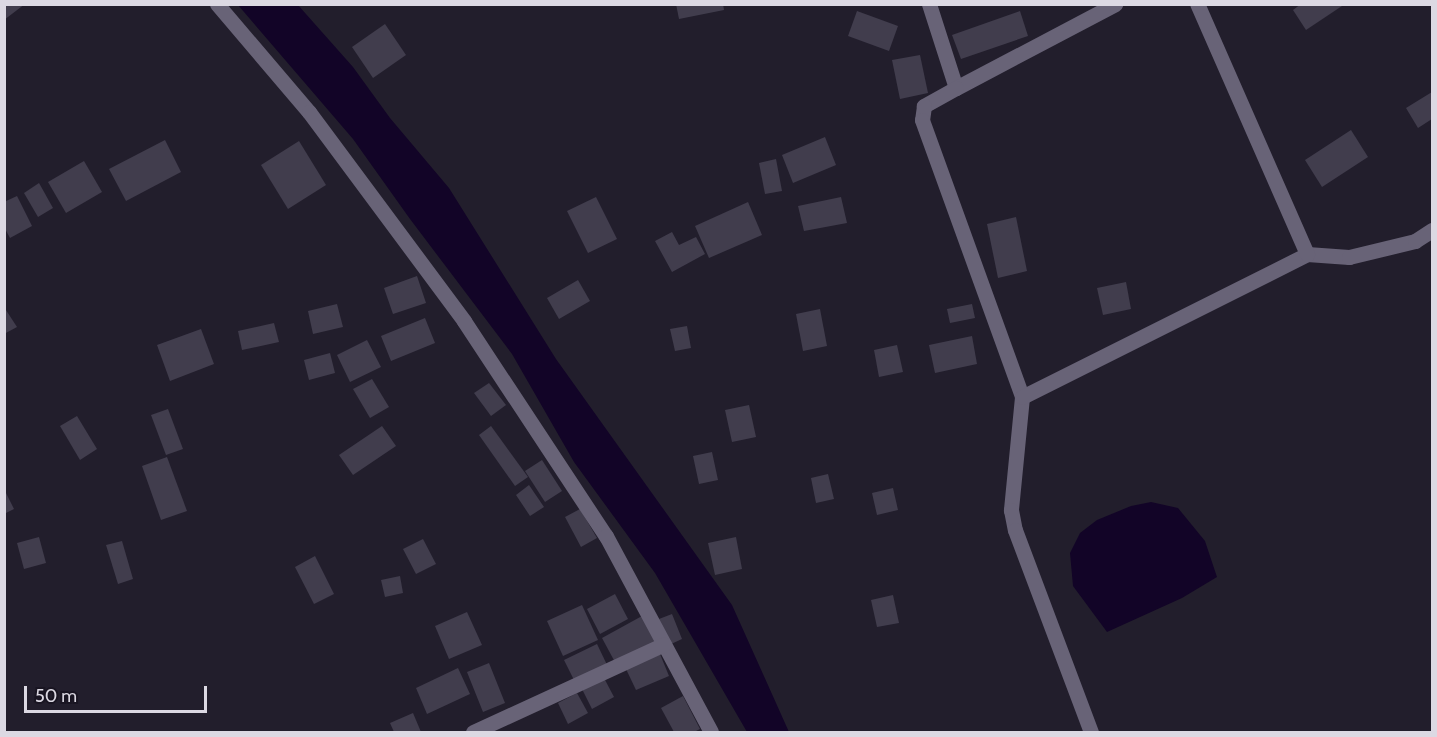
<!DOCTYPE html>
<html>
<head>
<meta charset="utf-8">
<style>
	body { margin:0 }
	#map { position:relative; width:1437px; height:737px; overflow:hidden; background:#221e2c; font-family:Cabin,sans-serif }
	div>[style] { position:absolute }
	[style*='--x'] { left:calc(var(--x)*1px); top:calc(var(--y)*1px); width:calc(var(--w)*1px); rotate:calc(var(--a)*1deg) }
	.water>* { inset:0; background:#120427 }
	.building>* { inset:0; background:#413d4d }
	.minor>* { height:15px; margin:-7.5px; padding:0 7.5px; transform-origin:7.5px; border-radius:7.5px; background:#686377 }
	span { translate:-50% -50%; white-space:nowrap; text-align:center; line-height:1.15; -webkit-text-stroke:5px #191522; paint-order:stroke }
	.frame { position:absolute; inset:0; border:6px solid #dcd9e3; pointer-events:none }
	.scale { position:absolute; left:24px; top:686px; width:183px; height:27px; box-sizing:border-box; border:3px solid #dcd9e3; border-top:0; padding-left:8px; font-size:18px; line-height:21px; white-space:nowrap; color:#dcd9e3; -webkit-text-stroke:4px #191522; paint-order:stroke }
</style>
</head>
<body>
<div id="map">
	<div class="water">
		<div style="clip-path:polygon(238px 5px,298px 5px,353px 67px,390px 118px,449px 188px,556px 359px,732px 605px,789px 732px,747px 732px,655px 573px,574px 462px,512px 354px,410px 219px,353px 139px)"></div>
		<div style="clip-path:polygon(1151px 502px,1178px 508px,1205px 541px,1217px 577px,1182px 598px,1107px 632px,1073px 586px,1070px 553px,1080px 533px,1097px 520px,1131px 506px)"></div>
	</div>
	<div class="building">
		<div style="clip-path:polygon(4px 4px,25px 4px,4px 20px)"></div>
		<div style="clip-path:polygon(676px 4px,723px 4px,724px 10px,679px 19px)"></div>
		<div style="clip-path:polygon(1301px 4px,1345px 4px,1306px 30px,1293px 10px)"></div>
		<div style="clip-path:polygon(857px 11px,898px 26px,889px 51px,848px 36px)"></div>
		<div style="clip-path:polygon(1020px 11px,1028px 36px,961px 59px,952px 35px)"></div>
		<div style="clip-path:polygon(385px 24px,406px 55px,373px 78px,352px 47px)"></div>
		<div style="clip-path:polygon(920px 55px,928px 93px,900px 99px,892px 60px)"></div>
		<div style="clip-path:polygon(1432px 92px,1432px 119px,1418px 128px,1406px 108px)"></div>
		<div style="clip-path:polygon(1351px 130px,1368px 157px,1322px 187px,1305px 160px)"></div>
		<div style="clip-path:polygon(825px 137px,836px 165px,793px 183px,782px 155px)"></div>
		<div style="clip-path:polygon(165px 140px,181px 172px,126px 201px,109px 169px)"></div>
		<div style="clip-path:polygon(299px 141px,326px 185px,288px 209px,261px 165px)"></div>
		<div style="clip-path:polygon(776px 159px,782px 191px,765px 194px,759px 163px)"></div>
		<div style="clip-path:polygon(84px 161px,102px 192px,66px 213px,48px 182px)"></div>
		<div style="clip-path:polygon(39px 183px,53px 208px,38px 217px,24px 193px)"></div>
		<div style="clip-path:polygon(17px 196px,32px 226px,10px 238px,4px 227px,4px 202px)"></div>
		<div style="clip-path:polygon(596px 197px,617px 239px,588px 253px,567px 211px)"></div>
		<div style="clip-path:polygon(841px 197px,847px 223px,804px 231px,798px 206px)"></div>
		<div style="clip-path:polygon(748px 202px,762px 235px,709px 258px,695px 226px)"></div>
		<div style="clip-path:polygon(1016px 217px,1027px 271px,998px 278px,987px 224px)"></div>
		<div style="clip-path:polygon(672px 232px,679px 245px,696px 237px,705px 254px,672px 272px,655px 241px)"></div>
		<div style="clip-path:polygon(417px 276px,426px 303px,393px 314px,384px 288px)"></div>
		<div style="clip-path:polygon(578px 280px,590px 301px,559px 319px,547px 298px)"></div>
		<div style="clip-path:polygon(1126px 282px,1131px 309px,1103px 315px,1097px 288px)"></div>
		<div style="clip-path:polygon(337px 304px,343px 327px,313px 334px,308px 311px)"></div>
		<div style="clip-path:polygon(972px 304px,975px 318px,950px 323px,947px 309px)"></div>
		<div style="clip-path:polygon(4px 307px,17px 327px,4px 334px)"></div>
		<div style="clip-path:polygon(820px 309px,827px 346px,803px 351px,796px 314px)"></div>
		<div style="clip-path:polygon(425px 318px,435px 343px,391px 361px,381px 336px)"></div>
		<div style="clip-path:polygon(274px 323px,279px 342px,242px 350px,238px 331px)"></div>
		<div style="clip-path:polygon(687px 326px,691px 348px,675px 351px,670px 329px)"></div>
		<div style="clip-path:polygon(201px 329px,214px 364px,170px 381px,157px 345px)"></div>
		<div style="clip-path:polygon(972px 336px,977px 364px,935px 373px,929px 345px)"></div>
		<div style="clip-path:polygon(367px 340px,381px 367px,350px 382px,337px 355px)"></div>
		<div style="clip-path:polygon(897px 345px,903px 372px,879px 377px,874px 350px)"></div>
		<div style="clip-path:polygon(330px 353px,335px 373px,309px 380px,304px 360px)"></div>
		<div style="clip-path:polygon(372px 379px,389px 407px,370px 418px,353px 389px)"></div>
		<div style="clip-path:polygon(489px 383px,506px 405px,491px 416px,474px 393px)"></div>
		<div style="clip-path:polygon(749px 405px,756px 437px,732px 442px,725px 410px)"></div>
		<div style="clip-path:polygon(168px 409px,183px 449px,166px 455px,151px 415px)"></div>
		<div style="clip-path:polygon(77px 416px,97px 449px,80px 460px,60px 426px)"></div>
		<div style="clip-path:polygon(382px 426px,396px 446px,353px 475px,339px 455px)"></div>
		<div style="clip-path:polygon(491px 426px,528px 477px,515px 486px,479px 435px)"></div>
		<div style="clip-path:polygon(712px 452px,718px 480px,699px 484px,693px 456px)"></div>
		<div style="clip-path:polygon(167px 457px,187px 511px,161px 520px,142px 466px)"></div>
		<div style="clip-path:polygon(542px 460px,562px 491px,545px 502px,525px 471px)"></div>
		<div style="clip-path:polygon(828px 474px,834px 499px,816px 503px,811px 478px)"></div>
		<div style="clip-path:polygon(529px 485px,544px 507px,530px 516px,516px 495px)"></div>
		<div style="clip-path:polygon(893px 488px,898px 510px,877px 515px,872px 493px)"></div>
		<div style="clip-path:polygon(4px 489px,14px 509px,4px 514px)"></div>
		<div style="clip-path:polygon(580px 509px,597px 538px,581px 547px,565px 517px)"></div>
		<div style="clip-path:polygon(39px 537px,46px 563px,24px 569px,17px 543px)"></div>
		<div style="clip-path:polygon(736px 537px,742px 569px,715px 575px,708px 543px)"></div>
		<div style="clip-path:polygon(423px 539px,436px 564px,416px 574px,403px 549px)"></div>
		<div style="clip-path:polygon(122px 541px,133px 579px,118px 584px,106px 545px)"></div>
		<div style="clip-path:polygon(315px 556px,334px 594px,314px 604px,295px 567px)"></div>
		<div style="clip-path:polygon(400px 576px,403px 593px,385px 597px,381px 580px)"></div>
		<div style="clip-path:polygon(615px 594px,628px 619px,600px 634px,587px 609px)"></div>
		<div style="clip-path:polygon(893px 595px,899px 623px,877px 627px,871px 600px)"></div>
		<div style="clip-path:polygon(582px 605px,598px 640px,563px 656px,547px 621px)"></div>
		<div style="clip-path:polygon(467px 612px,482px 645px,449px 659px,435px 626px)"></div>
		<div style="clip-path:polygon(672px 614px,682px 639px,669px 645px,659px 619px)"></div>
		<div style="clip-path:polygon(642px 616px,656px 643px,616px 664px,602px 638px)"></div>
		<div style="clip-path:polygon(597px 644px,609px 669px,576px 684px,564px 660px)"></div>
		<div style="clip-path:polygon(660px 654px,669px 676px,636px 690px,626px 669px)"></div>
		<div style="clip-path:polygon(489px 663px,505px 703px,483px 712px,467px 672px)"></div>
		<div style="clip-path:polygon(458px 668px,470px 694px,427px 714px,416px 688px)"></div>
		<div style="clip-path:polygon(604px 678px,614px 697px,592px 709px,582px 689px)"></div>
		<div style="clip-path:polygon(577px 693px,588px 713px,568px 724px,558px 703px)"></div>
		<div style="clip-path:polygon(683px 696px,700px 729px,694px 732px,674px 732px,661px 708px)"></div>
		<div style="clip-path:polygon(413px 713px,421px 732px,394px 732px,390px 723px)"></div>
	</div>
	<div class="minor">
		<div style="--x:217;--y:4;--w:142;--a:49.6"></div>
		<div style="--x:309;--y:112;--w:260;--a:53.4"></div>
		<div style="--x:464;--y:321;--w:258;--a:56.6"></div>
		<div style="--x:606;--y:536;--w:222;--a:61.8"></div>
		<div style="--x:929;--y:4;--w:88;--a:72.2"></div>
		<div style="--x:956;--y:88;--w:180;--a:-27.8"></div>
		<div style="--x:956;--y:88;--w:37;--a:151"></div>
		<div style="--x:924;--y:106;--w:14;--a:98"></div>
		<div style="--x:922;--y:120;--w:294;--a:70.1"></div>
		<div style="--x:1022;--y:397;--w:114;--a:95.6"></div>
		<div style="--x:1011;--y:510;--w:20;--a:79"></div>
		<div style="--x:1015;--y:530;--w:216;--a:69.4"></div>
		<div style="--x:1307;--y:254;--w:42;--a:4.1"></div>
		<div style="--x:1349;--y:257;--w:68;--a:-13.6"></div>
		<div style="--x:1415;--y:241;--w:20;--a:-33"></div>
		<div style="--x:1022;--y:397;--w:319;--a:-26.6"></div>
		<div style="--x:1307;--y:254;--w:273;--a:-113.7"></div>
		<div style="--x:473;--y:732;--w:210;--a:-24.7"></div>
	</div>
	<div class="frame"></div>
	<div class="scale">50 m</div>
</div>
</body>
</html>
